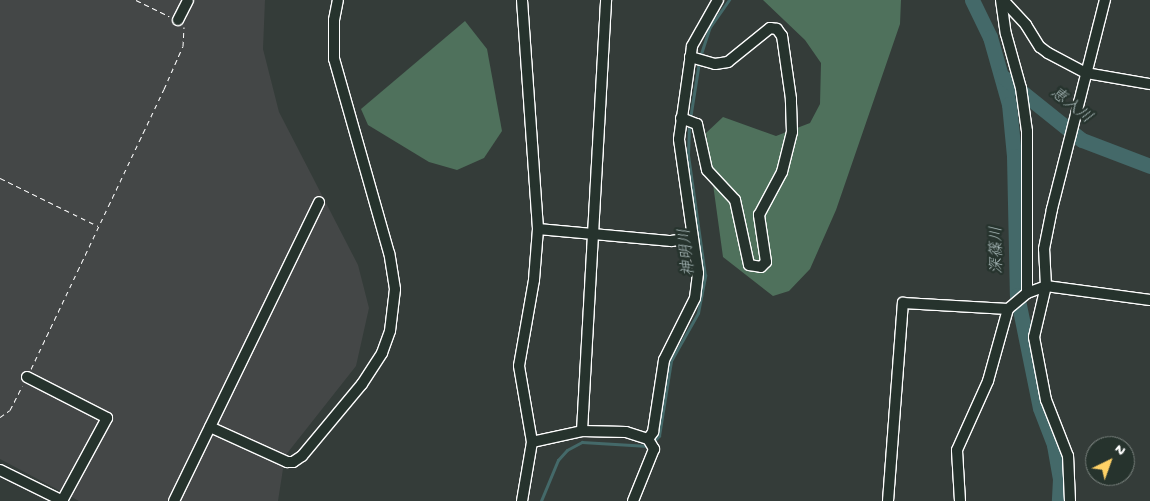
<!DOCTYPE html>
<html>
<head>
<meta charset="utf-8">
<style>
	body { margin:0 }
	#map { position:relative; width:1150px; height:501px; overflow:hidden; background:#343c39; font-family:"Gochi Hand","Klee One",sans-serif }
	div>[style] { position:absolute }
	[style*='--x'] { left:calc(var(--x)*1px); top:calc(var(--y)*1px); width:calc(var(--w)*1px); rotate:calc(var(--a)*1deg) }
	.built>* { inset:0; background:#444747 }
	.green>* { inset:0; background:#4f715c }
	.stream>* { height:2.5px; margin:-1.25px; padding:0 1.25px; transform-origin:1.25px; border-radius:1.25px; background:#446969 }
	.river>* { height:15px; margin:-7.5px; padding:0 7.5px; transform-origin:7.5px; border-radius:7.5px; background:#446969 }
	.path>* { height:1px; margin-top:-0.5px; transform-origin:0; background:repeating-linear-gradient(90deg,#fff 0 5px,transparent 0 9px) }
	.roads { filter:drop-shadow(1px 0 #fff) drop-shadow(-1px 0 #fff) drop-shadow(0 1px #fff) drop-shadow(0 -1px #fff) }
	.minor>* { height:10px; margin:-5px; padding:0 5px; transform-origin:5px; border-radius:5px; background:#26332d }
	span { translate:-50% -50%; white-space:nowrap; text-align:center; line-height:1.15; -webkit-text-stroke:5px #26332d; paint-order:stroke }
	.water-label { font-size:16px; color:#abbcbc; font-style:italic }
	.north { position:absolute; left:1085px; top:436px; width:50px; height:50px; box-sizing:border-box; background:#26332d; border:1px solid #7d8581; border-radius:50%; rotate:42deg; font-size:14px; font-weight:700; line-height:20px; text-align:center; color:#fff }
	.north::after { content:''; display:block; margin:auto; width:18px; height:22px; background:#ffd166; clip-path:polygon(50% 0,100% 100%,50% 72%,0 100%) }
</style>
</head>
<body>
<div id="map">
	<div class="built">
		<div style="clip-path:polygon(0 0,265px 0,263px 49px,279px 112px,358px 265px,369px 308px,356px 366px,285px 456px,278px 501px,79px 501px,0 459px)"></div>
	</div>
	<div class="green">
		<div style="clip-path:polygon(763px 0,901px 0,900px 24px,836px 210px,810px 269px,789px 291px,773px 296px,723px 257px,706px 133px,723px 117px,776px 136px,810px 123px,820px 104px,821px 63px,805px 40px)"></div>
		<div style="clip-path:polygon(465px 21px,487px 49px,502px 131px,484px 158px,457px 170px,429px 162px,368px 125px,361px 109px)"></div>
	</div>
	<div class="stream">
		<div style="--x:700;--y:57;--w:32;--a:-72"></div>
		<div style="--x:710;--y:27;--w:33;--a:-55"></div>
		<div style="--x:690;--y:119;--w:58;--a:-81"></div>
		<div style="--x:652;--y:443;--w:10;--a:-45"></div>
		<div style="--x:659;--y:436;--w:76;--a:-80.9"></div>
		<div style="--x:671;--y:361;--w:55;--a:-60.6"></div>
		<div style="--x:698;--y:313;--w:38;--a:-79"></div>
		<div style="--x:705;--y:276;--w:122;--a:-98"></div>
		<div style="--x:688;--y:155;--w:31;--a:-88"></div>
		<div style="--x:541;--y:501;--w:44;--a:-67.5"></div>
		<div style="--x:558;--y:460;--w:13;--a:-48"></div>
		<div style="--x:567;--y:450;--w:17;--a:-28"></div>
		<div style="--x:582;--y:442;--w:66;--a:3.5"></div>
	</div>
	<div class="river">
		<div style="--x:972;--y:0;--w:41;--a:64.1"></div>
		<div style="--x:990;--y:37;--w:70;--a:74.2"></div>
		<div style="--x:1009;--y:104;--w:52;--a:84.5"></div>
		<div style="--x:1014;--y:156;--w:139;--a:88.8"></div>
		<div style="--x:1017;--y:295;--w:115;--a:78.5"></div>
		<div style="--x:1040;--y:408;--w:40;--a:69"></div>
		<div style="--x:1054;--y:445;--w:35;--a:80"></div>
		<div style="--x:1060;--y:479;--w:22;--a:93"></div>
		<div style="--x:1002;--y:76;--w:102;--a:38.7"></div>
		<div style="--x:1082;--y:140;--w:73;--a:20.9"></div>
	</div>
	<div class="path">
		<div style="--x:136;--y:0;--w:37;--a:26"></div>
		<div style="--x:0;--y:178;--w:109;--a:26.1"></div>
		<div style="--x:31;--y:369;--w:310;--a:-64.6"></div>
		<div style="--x:164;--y:89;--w:47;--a:-66.2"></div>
		<div style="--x:183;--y:46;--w:19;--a:-87"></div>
		<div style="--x:0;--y:417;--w:12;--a:-35"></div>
		<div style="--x:10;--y:410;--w:27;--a:-63"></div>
	</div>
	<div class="roads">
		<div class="minor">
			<div style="--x:522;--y:0;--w:230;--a:86"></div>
			<div style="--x:538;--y:229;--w:51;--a:94.5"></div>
			<div style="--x:534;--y:280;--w:87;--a:99.9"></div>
			<div style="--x:519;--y:366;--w:77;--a:80.3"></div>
			<div style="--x:532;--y:442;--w:60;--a:99.6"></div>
			<div style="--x:1001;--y:0;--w:34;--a:82"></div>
			<div style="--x:1006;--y:34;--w:56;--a:74.5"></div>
			<div style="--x:1021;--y:88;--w:43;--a:82.1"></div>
			<div style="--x:1027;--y:131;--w:162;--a:90"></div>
			<div style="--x:1003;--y:0;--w:34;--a:47"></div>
			<div style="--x:1026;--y:25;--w:26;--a:58"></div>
			<div style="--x:1040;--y:47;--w:10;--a:37"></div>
			<div style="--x:1048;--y:53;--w:43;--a:27.8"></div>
			<div style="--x:1086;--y:73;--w:65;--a:9.8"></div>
			<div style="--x:178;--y:20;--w:22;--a:-63"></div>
			<div style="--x:681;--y:118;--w:17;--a:21"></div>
			<div style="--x:697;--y:124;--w:47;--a:77.7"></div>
			<div style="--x:707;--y:170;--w:41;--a:47"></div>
			<div style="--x:735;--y:200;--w:66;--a:77.8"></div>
			<div style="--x:749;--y:265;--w:12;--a:9"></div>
			<div style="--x:761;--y:267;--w:7;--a:-45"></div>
			<div style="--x:766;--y:262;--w:48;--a:-98.5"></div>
			<div style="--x:759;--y:215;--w:49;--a:-61.9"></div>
			<div style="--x:782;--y:172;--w:41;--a:-76"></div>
			<div style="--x:792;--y:132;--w:33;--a:-92"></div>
			<div style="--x:791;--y:99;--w:64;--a:-98.1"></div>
			<div style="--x:782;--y:36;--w:9;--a:-126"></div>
			<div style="--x:777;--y:29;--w:7;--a:-172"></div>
			<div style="--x:770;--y:28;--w:54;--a:141"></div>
			<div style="--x:728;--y:62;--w:13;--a:171"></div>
			<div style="--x:715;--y:64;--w:26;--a:-164"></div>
			<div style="--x:538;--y:229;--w:134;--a:5.2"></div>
			<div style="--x:671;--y:241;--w:22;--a:-8"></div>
			<div style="--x:27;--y:377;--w:90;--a:27.1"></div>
			<div style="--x:107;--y:418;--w:94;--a:118.5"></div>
			<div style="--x:210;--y:427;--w:85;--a:24.4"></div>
			<div style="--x:287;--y:462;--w:6;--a:0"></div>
			<div style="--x:293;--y:462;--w:11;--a:-34"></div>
			<div style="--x:302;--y:456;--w:94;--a:-50.2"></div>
			<div style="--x:362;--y:384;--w:37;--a:-57"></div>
			<div style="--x:382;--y:353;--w:23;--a:-70"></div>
			<div style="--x:390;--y:331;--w:42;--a:-83.2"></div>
			<div style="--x:395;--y:289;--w:36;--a:-99"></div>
			<div style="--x:389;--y:253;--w:202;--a:-105.8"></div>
			<div style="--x:334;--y:59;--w:39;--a:-90"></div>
			<div style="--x:334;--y:20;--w:20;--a:-79"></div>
			<div style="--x:582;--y:431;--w:432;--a:-86.8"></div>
			<div style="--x:648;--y:439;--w:9;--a:-54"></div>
			<div style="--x:653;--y:432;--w:73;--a:-81.3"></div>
			<div style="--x:664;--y:360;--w:69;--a:-63.4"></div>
			<div style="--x:695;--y:298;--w:25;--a:-83"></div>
			<div style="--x:698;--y:273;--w:135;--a:-98.1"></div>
			<div style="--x:679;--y:139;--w:94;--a:-82"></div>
			<div style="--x:692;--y:46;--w:53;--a:-60.5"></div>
			<div style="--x:532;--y:442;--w:51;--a:-12.4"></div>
			<div style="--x:582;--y:431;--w:44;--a:1.3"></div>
			<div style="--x:626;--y:432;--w:23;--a:18"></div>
			<div style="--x:648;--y:439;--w:12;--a:59"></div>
			<div style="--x:654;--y:449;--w:56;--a:112"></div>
			<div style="--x:0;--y:470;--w:70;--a:26.2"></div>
			<div style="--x:174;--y:501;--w:332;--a:-64.1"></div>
			<div style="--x:888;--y:501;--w:199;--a:-85.7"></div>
			<div style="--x:903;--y:303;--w:105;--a:3.3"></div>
			<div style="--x:1008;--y:309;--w:25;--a:-40"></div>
			<div style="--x:1027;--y:293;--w:20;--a:-20"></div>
			<div style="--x:1046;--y:286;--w:105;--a:7.7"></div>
			<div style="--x:960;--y:501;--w:51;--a:-93.4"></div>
			<div style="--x:957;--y:450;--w:76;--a:-65.8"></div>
			<div style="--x:988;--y:381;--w:75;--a:-74.5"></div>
			<div style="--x:1070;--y:501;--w:45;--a:-92.5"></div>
			<div style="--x:1068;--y:456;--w:60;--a:-111.4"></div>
			<div style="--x:1046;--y:400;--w:64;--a:-100.8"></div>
			<div style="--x:1034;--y:337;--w:52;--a:-76.8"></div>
			<div style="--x:1046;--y:286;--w:37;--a:-93"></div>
			<div style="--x:1044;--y:249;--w:41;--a:-78.7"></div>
			<div style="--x:1052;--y:209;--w:216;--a:-75.8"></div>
		</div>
	</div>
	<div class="water-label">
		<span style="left:1070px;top:107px;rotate:38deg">恵入川</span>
		<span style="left:999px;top:250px;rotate:-91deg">深篠川</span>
		<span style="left:689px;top:252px;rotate:-96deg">神明川</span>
	</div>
	<div class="north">N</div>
</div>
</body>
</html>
